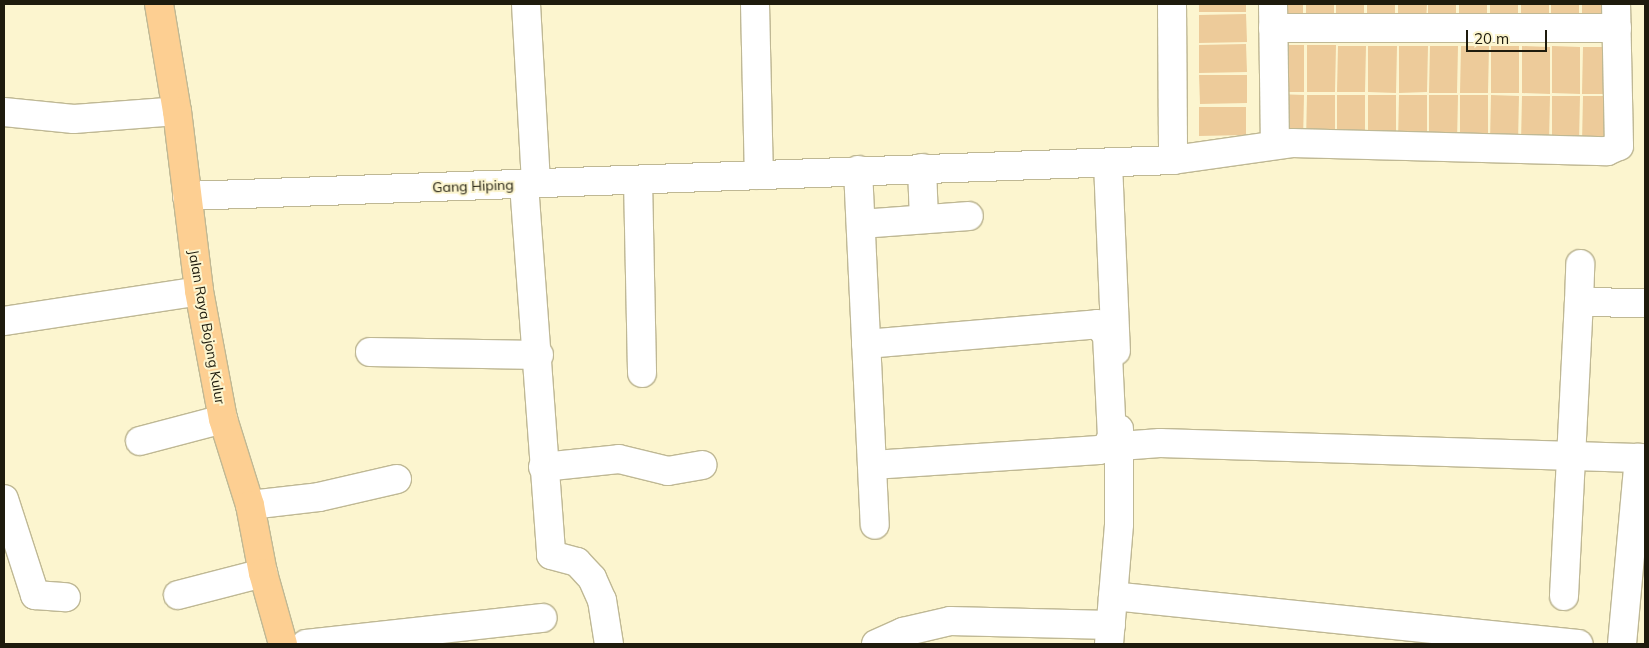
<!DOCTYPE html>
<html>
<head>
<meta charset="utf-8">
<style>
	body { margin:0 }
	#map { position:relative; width:1649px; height:648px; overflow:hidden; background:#fcf5cf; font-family:Mulish,sans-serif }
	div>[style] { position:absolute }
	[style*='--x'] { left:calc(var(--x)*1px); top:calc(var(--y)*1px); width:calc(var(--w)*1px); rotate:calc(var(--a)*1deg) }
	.building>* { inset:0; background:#edcb9a }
	.roads { filter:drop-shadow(1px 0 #bfb894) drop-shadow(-1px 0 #bfb894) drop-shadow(0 1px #bfb894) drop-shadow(0 -1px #bfb894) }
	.minor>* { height:28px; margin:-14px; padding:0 14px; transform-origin:14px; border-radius:14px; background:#fff }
	.major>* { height:28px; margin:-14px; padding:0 14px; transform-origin:14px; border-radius:14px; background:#fdcf92 }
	span { translate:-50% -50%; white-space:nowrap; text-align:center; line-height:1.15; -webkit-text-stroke:4px #fcf5cf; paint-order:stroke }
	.street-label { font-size:14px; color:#1e1b0d }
	.frame { position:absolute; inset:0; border:5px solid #1e1b0d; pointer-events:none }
	.scale { position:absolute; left:1466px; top:30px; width:81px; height:22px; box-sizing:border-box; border:2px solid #1e1b0d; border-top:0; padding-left:6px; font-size:15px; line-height:18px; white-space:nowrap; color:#1e1b0d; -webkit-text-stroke:4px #fcf5cf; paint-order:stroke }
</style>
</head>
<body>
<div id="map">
	<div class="building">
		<div style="clip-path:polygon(1199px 4px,1246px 4px,1246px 12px,1199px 12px)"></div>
		<div style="clip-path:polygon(1275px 4px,1303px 4px,1303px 22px,1275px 22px)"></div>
		<div style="clip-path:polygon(1306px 4px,1334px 4px,1334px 22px,1306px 22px)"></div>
		<div style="clip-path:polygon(1336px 4px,1364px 4px,1364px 22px,1336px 22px)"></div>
		<div style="clip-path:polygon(1367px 4px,1395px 4px,1395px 22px,1367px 22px)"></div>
		<div style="clip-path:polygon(1398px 4px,1427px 4px,1426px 22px,1398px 22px)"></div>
		<div style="clip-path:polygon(1428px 4px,1456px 4px,1456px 22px,1428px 22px)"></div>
		<div style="clip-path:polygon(1459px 4px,1487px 4px,1487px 23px,1459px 23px)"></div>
		<div style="clip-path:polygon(1490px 4px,1518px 4px,1518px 23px,1490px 23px)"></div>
		<div style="clip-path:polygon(1521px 4px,1549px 4px,1549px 23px,1521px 23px)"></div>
		<div style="clip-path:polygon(1551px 4px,1579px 4px,1579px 23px,1551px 23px)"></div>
		<div style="clip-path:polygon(1582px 4px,1610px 4px,1610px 24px,1582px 23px)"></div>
		<div style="clip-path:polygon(1246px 14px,1247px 42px,1199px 43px,1199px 15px)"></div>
		<div style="clip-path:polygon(1246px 44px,1247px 72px,1199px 73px,1199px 45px)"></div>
		<div style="clip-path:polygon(1277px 45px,1304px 45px,1304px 92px,1276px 92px)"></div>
		<div style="clip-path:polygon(1307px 45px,1336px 45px,1335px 92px,1307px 92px)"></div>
		<div style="clip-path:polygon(1338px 46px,1366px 46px,1365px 92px,1337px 92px)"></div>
		<div style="clip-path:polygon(1368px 46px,1397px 46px,1396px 93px,1368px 92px)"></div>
		<div style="clip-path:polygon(1399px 46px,1428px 46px,1427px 92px,1399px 93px)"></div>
		<div style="clip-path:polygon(1430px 46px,1458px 46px,1457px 93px,1429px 93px)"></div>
		<div style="clip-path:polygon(1461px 46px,1489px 46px,1488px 93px,1460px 93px)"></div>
		<div style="clip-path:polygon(1491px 46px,1519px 46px,1519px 93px,1491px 93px)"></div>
		<div style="clip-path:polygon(1522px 46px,1550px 47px,1550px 94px,1522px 93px)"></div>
		<div style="clip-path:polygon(1552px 46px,1580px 47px,1580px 94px,1552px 93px)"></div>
		<div style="clip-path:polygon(1583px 47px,1611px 47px,1611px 94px,1582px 94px)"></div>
		<div style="clip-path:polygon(1199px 75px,1247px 75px,1247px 103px,1200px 104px)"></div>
		<div style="clip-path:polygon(1276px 94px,1304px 95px,1303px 142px,1275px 141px)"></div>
		<div style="clip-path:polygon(1307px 95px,1335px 95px,1335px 142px,1306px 141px)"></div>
		<div style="clip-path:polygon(1337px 95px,1365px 95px,1365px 142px,1337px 141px)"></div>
		<div style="clip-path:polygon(1368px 95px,1396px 95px,1396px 141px,1368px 142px)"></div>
		<div style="clip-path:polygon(1399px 95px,1427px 95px,1427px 142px,1398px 141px)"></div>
		<div style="clip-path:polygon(1429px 95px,1458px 95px,1457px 142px,1429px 142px)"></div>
		<div style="clip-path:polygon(1460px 95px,1488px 95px,1488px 142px,1460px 142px)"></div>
		<div style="clip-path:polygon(1491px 95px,1519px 96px,1518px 143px,1490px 142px)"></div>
		<div style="clip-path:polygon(1522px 96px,1550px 96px,1549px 143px,1521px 143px)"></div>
		<div style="clip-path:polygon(1552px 96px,1580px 96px,1579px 143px,1552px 143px)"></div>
		<div style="clip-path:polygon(1583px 96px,1611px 96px,1610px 143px,1582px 143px)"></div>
		<div style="clip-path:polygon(1199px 107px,1246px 107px,1246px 135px,1199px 136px)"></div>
	</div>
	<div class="roads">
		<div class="minor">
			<div style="--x:526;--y:4;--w:179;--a:86.8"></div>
			<div style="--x:755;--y:4;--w:171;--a:88.7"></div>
			<div style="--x:1172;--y:4;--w:156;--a:89.6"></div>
			<div style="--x:1273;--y:4;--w:140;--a:89.2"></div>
			<div style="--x:1273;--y:28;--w:344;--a:0"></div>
			<div style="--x:4;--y:112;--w:70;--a:5.7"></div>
			<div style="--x:74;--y:119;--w:103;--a:-4.4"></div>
			<div style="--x:1108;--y:163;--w:188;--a:87.6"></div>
			<div style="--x:922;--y:168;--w:51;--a:87.8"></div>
			<div style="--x:858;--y:170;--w:355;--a:87.3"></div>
			<div style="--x:638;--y:180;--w:193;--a:88.8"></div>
			<div style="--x:524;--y:184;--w:372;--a:85.8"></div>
			<div style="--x:551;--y:555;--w:27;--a:15"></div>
			<div style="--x:577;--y:562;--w:22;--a:47"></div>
			<div style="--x:592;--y:578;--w:24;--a:66"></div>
			<div style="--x:602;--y:600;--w:45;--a:81"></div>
			<div style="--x:187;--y:196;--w:987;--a:-2.09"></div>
			<div style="--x:1173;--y:160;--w:120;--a:-8.1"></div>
			<div style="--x:1292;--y:143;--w:315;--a:1.5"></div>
			<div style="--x:1607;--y:151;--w:13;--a:-23"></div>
			<div style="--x:1619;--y:146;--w:142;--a:-91.2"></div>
			<div style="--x:861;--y:224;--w:108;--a:-4.2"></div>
			<div style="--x:1579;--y:302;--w:38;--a:-88"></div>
			<div style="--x:4;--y:321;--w:197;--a:-8.7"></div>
			<div style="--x:866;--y:344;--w:232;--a:-4.9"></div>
			<div style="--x:1097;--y:324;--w:15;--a:48"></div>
			<div style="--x:1107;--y:335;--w:102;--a:87.2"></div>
			<div style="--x:1112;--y:437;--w:13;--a:119"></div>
			<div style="--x:1106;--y:448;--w:7;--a:164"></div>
			<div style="--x:1099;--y:450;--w:227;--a:176.2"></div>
			<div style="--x:370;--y:352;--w:169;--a:1"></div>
			<div style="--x:140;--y:441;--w:86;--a:-14.8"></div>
			<div style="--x:1120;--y:446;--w:40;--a:-4.3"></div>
			<div style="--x:1160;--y:443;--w:485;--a:1.8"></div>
			<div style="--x:543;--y:467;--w:76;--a:-6"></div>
			<div style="--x:619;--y:459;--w:50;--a:13.8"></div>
			<div style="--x:668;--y:471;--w:35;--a:-10"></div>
			<div style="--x:4;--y:499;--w:101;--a:72.1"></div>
			<div style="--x:35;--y:595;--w:31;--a:4"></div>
			<div style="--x:250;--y:505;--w:69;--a:-6.6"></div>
			<div style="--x:319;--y:497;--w:80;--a:-13"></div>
			<div style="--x:178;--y:595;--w:88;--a:-14.5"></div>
			<div style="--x:1113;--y:596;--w:468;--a:5.9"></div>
			<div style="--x:1564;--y:596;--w:294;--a:-87.1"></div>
			<div style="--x:1579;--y:302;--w:66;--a:0.9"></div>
			<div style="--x:306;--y:644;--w:238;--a:-6.3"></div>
			<div style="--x:876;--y:644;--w:30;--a:-24"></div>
			<div style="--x:903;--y:632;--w:48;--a:-13.2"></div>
			<div style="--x:950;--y:621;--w:161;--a:1.4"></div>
			<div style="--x:1109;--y:644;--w:120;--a:-85.2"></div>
			<div style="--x:1119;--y:524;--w:95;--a:-90"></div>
			<div style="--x:1622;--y:644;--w:187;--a:-84.8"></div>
		</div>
		<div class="major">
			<div style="--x:159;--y:4;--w:109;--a:80.5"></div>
			<div style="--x:177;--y:111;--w:181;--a:83"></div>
			<div style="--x:199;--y:291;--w:130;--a:79.4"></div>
			<div style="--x:223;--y:419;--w:90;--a:72.6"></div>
			<div style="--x:250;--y:505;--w:69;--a:79.2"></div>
			<div style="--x:263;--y:573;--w:74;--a:74.3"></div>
		</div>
	</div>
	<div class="street-label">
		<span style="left:473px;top:186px;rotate:-2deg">Gang Hiping</span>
		<span style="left:207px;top:327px;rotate:80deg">Jalan Raya Bojong Kulur</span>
	</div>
	<div class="frame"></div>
	<div class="scale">20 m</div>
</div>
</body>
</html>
